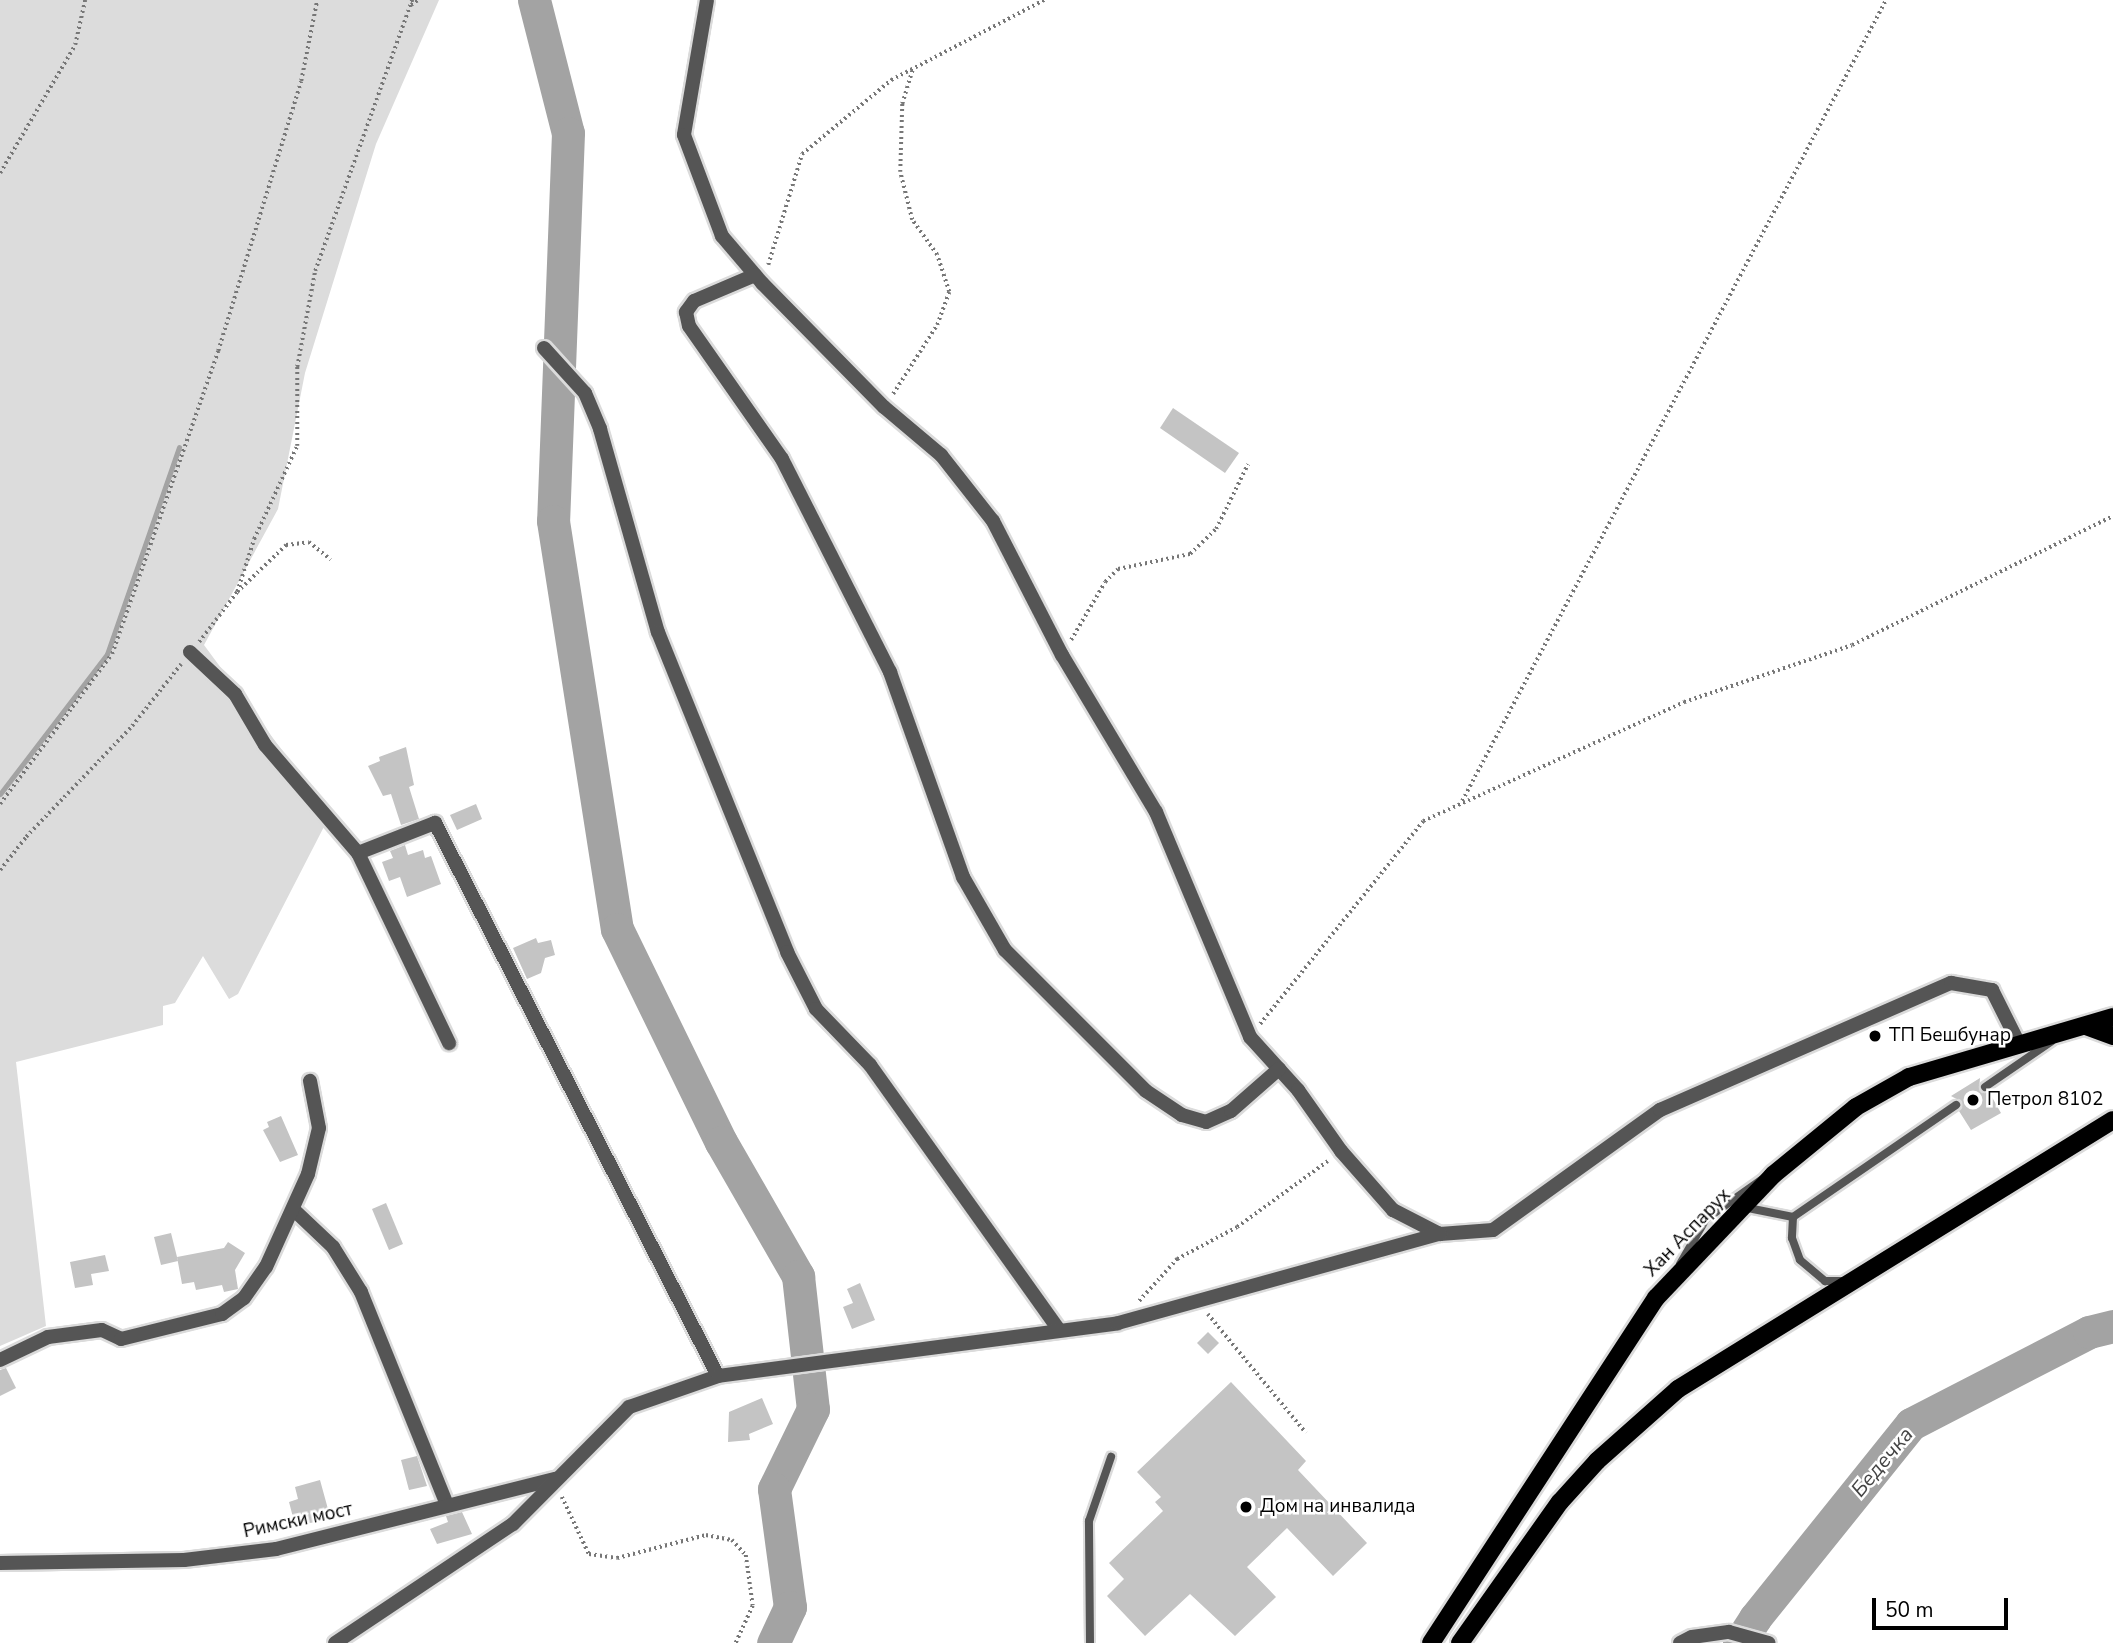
<!DOCTYPE html>
<html>
<head>
<meta charset="utf-8">
<style>
	body { margin:0 }
	#map { position:relative; width:2113px; height:1643px; overflow:hidden; background:#fff; font-family:"Nunito Sans",sans-serif }
	div>[style] { position:absolute }
	[style*='--x'] { left:calc(var(--x)*1px); top:calc(var(--y)*1px); width:calc(var(--w)*1px); rotate:calc(var(--a)*1deg) }
	.green>* { inset:0; background:#dcdcdc }
	.stream>* { height:5px; margin:-2.5px; padding:0 2.5px; transform-origin:2.5px; border-radius:2.5px; background:#a3a3a3 }
	.river>* { height:33px; margin:-16.5px; padding:0 16.5px; transform-origin:16.5px; border-radius:16.5px; background:#a3a3a3 }
	.building>* { inset:0; background:#c4c4c4 }
	.path>* { height:3.5px; margin-top:-1.75px; transform-origin:0; background:repeating-linear-gradient(90deg,#777 0 2px,transparent 0 5.5px) }
	.roads { filter:drop-shadow(2px 0 #dbdbdb) drop-shadow(-2px 0 #dbdbdb) drop-shadow(0 2px #dbdbdb) drop-shadow(0 -2px #dbdbdb) }
	.lane>* { height:8px; margin:-4px; padding:0 4px; transform-origin:4px; border-radius:4px; background:#555 }
	.street>* { height:14px; margin:-7px; padding:0 7px; transform-origin:7px; border-radius:7px; background:#555 }
	.primary>* { height:18px; margin:-9px; padding:0 9px; transform-origin:9px; border-radius:9px; background:#000 }
	.dots>* { width:19px; height:19px; translate:-50% -50%; box-sizing:border-box; border:4px solid #fff; border-radius:50% }
	span { translate:-50% -50%; white-space:nowrap; text-align:center; line-height:1.15; -webkit-text-stroke:5px #fff; paint-order:stroke }
	.poi-label { font-size:19px; color:#000 }
	.left { translate:0 -50%; text-align:left }
	.street-label { font-size:19px; color:#000 }
	.water-label { font-size:21px; color:#444; font-style:italic }
	.scale { position:absolute; left:1872px; top:1598px; width:136px; height:32px; box-sizing:border-box; border:4px solid #000; border-top:0; padding-left:9px; font-size:21px; line-height:24px; white-space:nowrap; color:#000; -webkit-text-stroke:5px #fff; paint-order:stroke }
</style>
</head>
<body>
<div id="map">
	<div class="green">
		<div style="clip-path:polygon(0 0,439px 0,376px 144px,305px 373px,278px 509px,204px 645px,330px 815px,238px 994px,229px 999px,203px 956px,175px 1003px,163px 1006px,163px 1025px,16px 1062px,46px 1326px,0 1346px)"></div>
	</div>
	<div class="stream">
		<div style="--x:0;--y:794;--w:176;--a:-52.6"></div>
		<div style="--x:107;--y:654;--w:219;--a:-70.8"></div>
	</div>
	<div class="river">
		<div style="--x:534;--y:0;--w:137;--a:75.7"></div>
		<div style="--x:568;--y:133;--w:388;--a:92.2"></div>
		<div style="--x:553;--y:521;--w:413;--a:81.1"></div>
		<div style="--x:617;--y:929;--w:237;--a:64"></div>
		<div style="--x:721;--y:1142;--w:155;--a:60.1"></div>
		<div style="--x:798;--y:1276;--w:134;--a:83.6"></div>
		<div style="--x:813;--y:1409;--w:89;--a:116"></div>
		<div style="--x:774;--y:1489;--w:119;--a:82.3"></div>
		<div style="--x:790;--y:1607;--w:40;--a:115"></div>
		<div style="--x:1739;--y:1643;--w:30;--a:-57"></div>
		<div style="--x:1755;--y:1618;--w:249;--a:-51.2"></div>
		<div style="--x:1911;--y:1424;--w:200;--a:-27.3"></div>
		<div style="--x:2089;--y:1332;--w:25;--a:-14"></div>
	</div>
	<div class="building">
		<div style="clip-path:polygon(1173px 408px,1239px 453px,1225px 473px,1160px 428px)"></div>
		<div style="clip-path:polygon(406px 747px,414px 785px,409px 787px,419px 819px,401px 825px,391px 794px,383px 796px,368px 766px,380px 761px,379px 757px)"></div>
		<div style="clip-path:polygon(476px 804px,482px 819px,457px 830px,450px 815px)"></div>
		<div style="clip-path:polygon(405px 845px,408px 855px,423px 850px,425px 858px,431px 856px,441px 884px,407px 897px,400px 877px,389px 881px,382px 862px,393px 858px,390px 851px)"></div>
		<div style="clip-path:polygon(536px 938px,538px 943px,551px 940px,555px 955px,545px 958px,541px 973px,527px 979px,513px 948px)"></div>
		<div style="clip-path:polygon(1980px 1078px,1979px 1090px,1989px 1092px,2001px 1113px,1971px 1130px,1959px 1111px,1962px 1102px,1951px 1096px)"></div>
		<div style="clip-path:polygon(281px 1116px,298px 1155px,280px 1162px,263px 1130px,269px 1127px,267px 1122px)"></div>
		<div style="clip-path:polygon(386px 1203px,403px 1244px,389px 1250px,372px 1209px)"></div>
		<div style="clip-path:polygon(171px 1233px,178px 1261px,161px 1265px,154px 1237px)"></div>
		<div style="clip-path:polygon(228px 1242px,245px 1253px,235px 1270px,238px 1289px,224px 1292px,222px 1285px,196px 1290px,194px 1282px,182px 1284px,177px 1257px,224px 1248px)"></div>
		<div style="clip-path:polygon(105px 1255px,109px 1271px,91px 1274px,93px 1285px,75px 1288px,70px 1262px)"></div>
		<div style="clip-path:polygon(860px 1283px,875px 1320px,852px 1329px,843px 1307px,853px 1303px,847px 1289px)"></div>
		<div style="clip-path:polygon(1208px 1332px,1219px 1343px,1208px 1354px,1197px 1343px)"></div>
		<div style="clip-path:polygon(6px 1368px,16px 1388px,0 1396px,0 1370px)"></div>
		<div style="clip-path:polygon(1231px 1382px,1306px 1461px,1298px 1470px,1367px 1543px,1333px 1576px,1287px 1528px,1247px 1567px,1276px 1597px,1235px 1636px,1190px 1594px,1145px 1636px,1107px 1596px,1124px 1579px,1109px 1563px,1163px 1511px,1155px 1502px,1161px 1497px,1137px 1472px)"></div>
		<div style="clip-path:polygon(762px 1398px,773px 1424px,749px 1434px,750px 1440px,728px 1442px,729px 1412px)"></div>
		<div style="clip-path:polygon(417px 1456px,427px 1486px,409px 1490px,401px 1460px)"></div>
		<div style="clip-path:polygon(320px 1480px,331px 1520px,295px 1525px,289px 1502px,298px 1499px,295px 1487px)"></div>
		<div style="clip-path:polygon(462px 1512px,472px 1534px,437px 1544px,430px 1529px,448px 1522px,446px 1516px)"></div>
	</div>
	<div class="path">
		<div style="--x:411;--y:5;--w:9;--a:-36"></div>
		<div style="--x:0;--y:173;--w:148;--a:-59.6"></div>
		<div style="--x:75;--y:45;--w:46;--a:-77.5"></div>
		<div style="--x:768;--y:265;--w:116;--a:-73"></div>
		<div style="--x:802;--y:154;--w:116;--a:-39.7"></div>
		<div style="--x:891;--y:80;--w:173;--a:-27.6"></div>
		<div style="--x:893;--y:394;--w:82;--a:-57.5"></div>
		<div style="--x:937;--y:325;--w:35;--a:-70"></div>
		<div style="--x:949;--y:292;--w:39;--a:-108"></div>
		<div style="--x:937;--y:255;--w:43;--a:-125.5"></div>
		<div style="--x:912;--y:220;--w:49;--a:-104"></div>
		<div style="--x:900;--y:172;--w:68;--a:-88.3"></div>
		<div style="--x:902;--y:104;--w:37;--a:-73"></div>
		<div style="--x:237;--y:592;--w:56;--a:-72.2"></div>
		<div style="--x:254;--y:539;--w:102;--a:-65.2"></div>
		<div style="--x:297;--y:446;--w:79;--a:-90"></div>
		<div style="--x:297;--y:367;--w:98;--a:-79.4"></div>
		<div style="--x:315;--y:271;--w:288;--a:-70.3"></div>
		<div style="--x:1071;--y:640;--w:67;--a:-59.6"></div>
		<div style="--x:1105;--y:582;--w:18;--a:-45"></div>
		<div style="--x:1118;--y:569;--w:74;--a:-11.8"></div>
		<div style="--x:1190;--y:554;--w:36;--a:-44"></div>
		<div style="--x:1216;--y:529;--w:72;--a:-63.8"></div>
		<div style="--x:199;--y:642;--w:63;--a:-52.8"></div>
		<div style="--x:237;--y:592;--w:68;--a:-43.8"></div>
		<div style="--x:286;--y:545;--w:23;--a:-7"></div>
		<div style="--x:309;--y:542;--w:28;--a:39"></div>
		<div style="--x:1462;--y:801;--w:906;--a:-62.11"></div>
		<div style="--x:0;--y:804;--w:187;--a:-53.3"></div>
		<div style="--x:112;--y:654;--w:321;--a:-70.7"></div>
		<div style="--x:218;--y:351;--w:282;--a:-72.9"></div>
		<div style="--x:301;--y:81;--w:83;--a:-78.8"></div>
		<div style="--x:0;--y:870;--w:42;--a:-51.8"></div>
		<div style="--x:26;--y:837;--w:153;--a:-46.3"></div>
		<div style="--x:132;--y:726;--w:79;--a:-51.7"></div>
		<div style="--x:1260;--y:1024;--w:260;--a:-51.2"></div>
		<div style="--x:1423;--y:821;--w:287;--a:-24.5"></div>
		<div style="--x:1684;--y:702;--w:177;--a:-18.7"></div>
		<div style="--x:1852;--y:645;--w:291;--a:-26.3"></div>
		<div style="--x:1139;--y:1301;--w:57;--a:-47.9"></div>
		<div style="--x:1177;--y:1259;--w:68;--a:-28.1"></div>
		<div style="--x:1237;--y:1227;--w:112;--a:-36"></div>
		<div style="--x:1208;--y:1314;--w:154;--a:50.5"></div>
		<div style="--x:562;--y:1497;--w:63;--a:64.7"></div>
		<div style="--x:589;--y:1554;--w:28;--a:8"></div>
		<div style="--x:617;--y:1558;--w:92;--a:-14.5"></div>
		<div style="--x:706;--y:1535;--w:26;--a:11"></div>
		<div style="--x:732;--y:1540;--w:21;--a:47"></div>
		<div style="--x:746;--y:1555;--w:51;--a:82.2"></div>
		<div style="--x:753;--y:1606;--w:41;--a:114.7"></div>
	</div>
	<div class="roads">
		<div class="lane">
			<div style="--x:1985;--y:1087;--w:81;--a:-34.5"></div>
			<div style="--x:1743;--y:1207;--w:51;--a:11.3"></div>
			<div style="--x:1793;--y:1217;--w:198;--a:-34.5"></div>
			<div style="--x:1793;--y:1217;--w:21;--a:93"></div>
			<div style="--x:1792;--y:1238;--w:23;--a:70"></div>
			<div style="--x:1800;--y:1260;--w:33;--a:40"></div>
			<div style="--x:1825;--y:1281;--w:17;--a:0"></div>
			<div style="--x:1680;--y:1264;--w:52;--a:-60"></div>
			<div style="--x:1706;--y:1219;--w:67;--a:-35.3"></div>
			<div style="--x:1090;--y:1643;--w:122;--a:-90.5"></div>
			<div style="--x:1089;--y:1521;--w:68;--a:-71"></div>
		</div>
		<div class="street">
			<div style="--x:707;--y:0;--w:137;--a:99.7"></div>
			<div style="--x:684;--y:135;--w:108;--a:69.4"></div>
			<div style="--x:722;--y:236;--w:62;--a:49.6"></div>
			<div style="--x:762;--y:283;--w:174;--a:45.5"></div>
			<div style="--x:884;--y:407;--w:75;--a:40.1"></div>
			<div style="--x:941;--y:455;--w:84;--a:51.8"></div>
			<div style="--x:993;--y:521;--w:151;--a:62.8"></div>
			<div style="--x:1062;--y:655;--w:183;--a:59.1"></div>
			<div style="--x:1156;--y:812;--w:244;--a:67.3"></div>
			<div style="--x:1250;--y:1037;--w:72;--a:47.8"></div>
			<div style="--x:1298;--y:1090;--w:75;--a:54.8"></div>
			<div style="--x:1341;--y:1151;--w:79;--a:48.6"></div>
			<div style="--x:1393;--y:1210;--w:53;--a:27.1"></div>
			<div style="--x:1440;--y:1234;--w:53;--a:-4.3"></div>
			<div style="--x:1493;--y:1230;--w:206;--a:-35.7"></div>
			<div style="--x:1660;--y:1110;--w:318;--a:-23.6"></div>
			<div style="--x:1951;--y:983;--w:42;--a:9.7"></div>
			<div style="--x:1992;--y:990;--w:60;--a:63.4"></div>
			<div style="--x:755;--y:275;--w:66;--a:156.9"></div>
			<div style="--x:694;--y:301;--w:14;--a:126"></div>
			<div style="--x:686;--y:312;--w:14;--a:78"></div>
			<div style="--x:689;--y:326;--w:162;--a:55"></div>
			<div style="--x:782;--y:459;--w:239;--a:63.1"></div>
			<div style="--x:890;--y:672;--w:218;--a:70.4"></div>
			<div style="--x:963;--y:877;--w:84;--a:60.1"></div>
			<div style="--x:1005;--y:950;--w:199;--a:45"></div>
			<div style="--x:1146;--y:1091;--w:43;--a:33.7"></div>
			<div style="--x:1182;--y:1115;--w:25;--a:16"></div>
			<div style="--x:1206;--y:1122;--w:27;--a:-24"></div>
			<div style="--x:1231;--y:1111;--w:64;--a:-41.2"></div>
			<div style="--x:544;--y:348;--w:61;--a:47.7"></div>
			<div style="--x:585;--y:393;--w:39;--a:67"></div>
			<div style="--x:600;--y:429;--w:211;--a:74.1"></div>
			<div style="--x:658;--y:632;--w:345;--a:68"></div>
			<div style="--x:787;--y:952;--w:64;--a:63"></div>
			<div style="--x:816;--y:1009;--w:78;--a:46"></div>
			<div style="--x:870;--y:1065;--w:325;--a:54.5"></div>
			<div style="--x:190;--y:652;--w:62;--a:43"></div>
			<div style="--x:235;--y:694;--w:59;--a:59.5"></div>
			<div style="--x:265;--y:745;--w:143;--a:49.3"></div>
			<div style="--x:358;--y:853;--w:83;--a:-21.3"></div>
			<div style="--x:435;--y:823;--w:621;--a:62.9"></div>
			<div style="--x:358;--y:853;--w:211;--a:64.4"></div>
			<div style="--x:294;--y:1210;--w:54;--a:43.5"></div>
			<div style="--x:333;--y:1247;--w:53;--a:58.1"></div>
			<div style="--x:361;--y:1292;--w:230;--a:68"></div>
			<div style="--x:0;--y:1360;--w:53;--a:-25.6"></div>
			<div style="--x:48;--y:1337;--w:54;--a:-7.4"></div>
			<div style="--x:102;--y:1330;--w:21;--a:25"></div>
			<div style="--x:121;--y:1339;--w:104;--a:-13.9"></div>
			<div style="--x:222;--y:1314;--w:27;--a:-36"></div>
			<div style="--x:244;--y:1298;--w:38;--a:-55"></div>
			<div style="--x:266;--y:1267;--w:102;--a:-65.7"></div>
			<div style="--x:308;--y:1174;--w:47;--a:-76.6"></div>
			<div style="--x:319;--y:1128;--w:48;--a:-100.8"></div>
			<div style="--x:0;--y:1563;--w:184;--a:-0.9"></div>
			<div style="--x:184;--y:1560;--w:93;--a:-6.8"></div>
			<div style="--x:276;--y:1549;--w:288;--a:-14.1"></div>
			<div style="--x:335;--y:1643;--w:214;--a:-33.8"></div>
			<div style="--x:513;--y:1524;--w:165;--a:-45.2"></div>
			<div style="--x:629;--y:1407;--w:94;--a:-19.2"></div>
			<div style="--x:718;--y:1376;--w:403;--a:-7.5"></div>
			<div style="--x:1118;--y:1323;--w:334;--a:-15.5"></div>
			<div style="--x:1680;--y:1643;--w:13;--a:-27"></div>
			<div style="--x:1692;--y:1637;--w:37;--a:-8"></div>
			<div style="--x:1729;--y:1632;--w:41;--a:15.4"></div>
		</div>
		<div class="primary">
			<div style="--x:2086;--y:1026;--w:29;--a:20"></div>
			<div style="--x:1431;--y:1643;--w:412;--a:-56.9"></div>
			<div style="--x:1656;--y:1298;--w:170;--a:-46.4"></div>
			<div style="--x:1773;--y:1175;--w:107;--a:-39.3"></div>
			<div style="--x:1856;--y:1107;--w:61;--a:-29.5"></div>
			<div style="--x:1909;--y:1077;--w:213;--a:-16.4"></div>
			<div style="--x:1460;--y:1643;--w:173;--a:-54.7"></div>
			<div style="--x:1560;--y:1502;--w:55;--a:-47.9"></div>
			<div style="--x:1597;--y:1461;--w:108;--a:-41.6"></div>
			<div style="--x:1678;--y:1389;--w:511;--a:-31.73"></div>
		</div>
	</div>
	<div class="dots">
		<div style="left:1875px;top:1036px;background:#000"></div>
		<div style="left:1973px;top:1100px;background:#000"></div>
		<div style="left:1246px;top:1507px;background:#000"></div>
	</div>
	<div class="poi-label">
		<span class="left" style="left:1889px;top:1036px">ТП Бешбунар</span>
		<span class="left" style="left:1987px;top:1100px">Петрол 8102</span>
		<span class="left" style="left:1260px;top:1507px">Дом на инвалида</span>
	</div>
	<div class="street-label">
		<span style="left:1688px;top:1233px;rotate:-46deg">Хан Аспарух</span>
		<span style="left:298px;top:1521px;rotate:-12deg">Римски мост</span>
	</div>
	<div class="water-label">
		<span style="left:1882px;top:1462px;rotate:-50deg">Бедечка</span>
	</div>
	<div class="scale">50 m</div>
</div>
</body>
</html>
